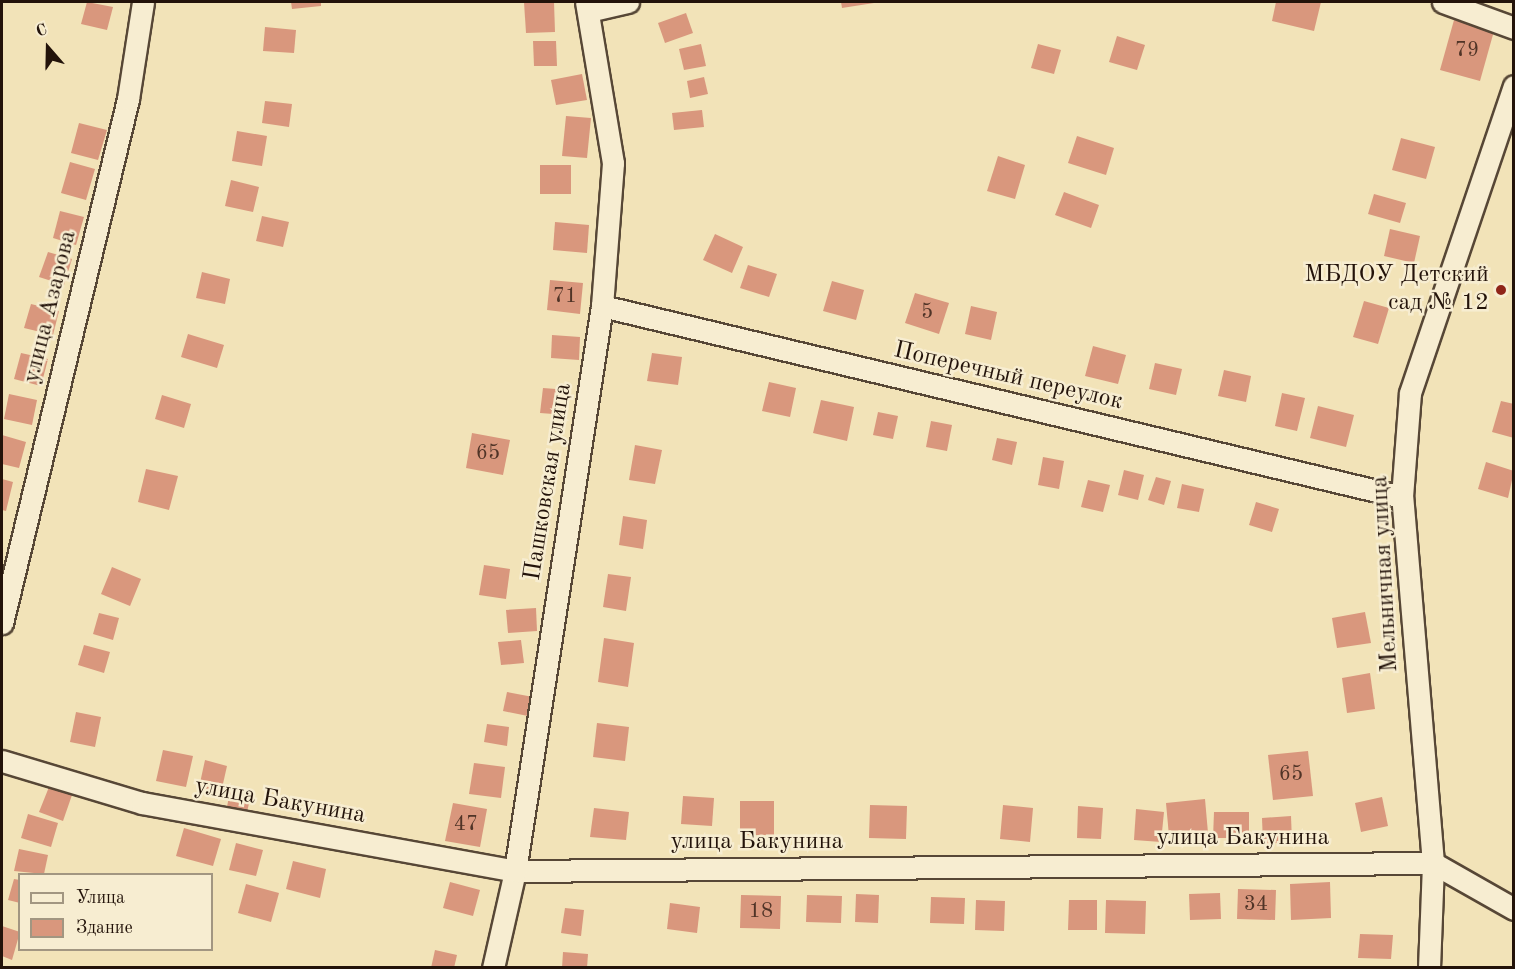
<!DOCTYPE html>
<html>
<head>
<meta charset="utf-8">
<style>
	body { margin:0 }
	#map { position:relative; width:1515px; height:969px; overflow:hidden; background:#f2e3b8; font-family:"Old Standard TT",serif }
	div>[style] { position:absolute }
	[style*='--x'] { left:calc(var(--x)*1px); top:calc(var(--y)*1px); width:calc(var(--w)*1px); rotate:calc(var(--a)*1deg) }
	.building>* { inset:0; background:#d9977d }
	.roads { filter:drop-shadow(2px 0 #574736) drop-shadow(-2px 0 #574736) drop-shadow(0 2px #574736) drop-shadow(0 -2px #574736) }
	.street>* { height:21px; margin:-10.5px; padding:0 10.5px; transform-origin:10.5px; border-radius:10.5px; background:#f7edd1 }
	.dots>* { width:16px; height:16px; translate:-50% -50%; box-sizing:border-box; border:3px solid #f7edd1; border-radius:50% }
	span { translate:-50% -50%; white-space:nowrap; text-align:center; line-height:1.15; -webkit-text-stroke:5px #f7edd1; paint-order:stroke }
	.number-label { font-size:21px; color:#503427 }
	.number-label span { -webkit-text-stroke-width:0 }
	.poi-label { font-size:24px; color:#23130a }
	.right { translate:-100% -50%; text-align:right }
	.street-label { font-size:24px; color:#23130a }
	.frame { position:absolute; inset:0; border:3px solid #23130a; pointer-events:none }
	.legend { position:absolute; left:18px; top:873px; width:195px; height:78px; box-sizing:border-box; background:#f7edd1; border:2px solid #a29681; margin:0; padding:8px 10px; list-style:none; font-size:18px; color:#23130a }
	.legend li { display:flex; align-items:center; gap:12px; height:30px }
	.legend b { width:30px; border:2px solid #a29681 }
	.north { position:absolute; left:18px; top:18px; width:60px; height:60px; -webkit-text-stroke:4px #f7edd1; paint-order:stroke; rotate:340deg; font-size:16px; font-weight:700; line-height:24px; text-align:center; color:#23130a }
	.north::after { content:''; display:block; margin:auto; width:21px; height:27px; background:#23130a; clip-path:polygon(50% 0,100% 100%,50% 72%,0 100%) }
</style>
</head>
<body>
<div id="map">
	<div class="building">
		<div style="clip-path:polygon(87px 2px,113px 7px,107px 30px,81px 24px)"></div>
		<div style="clip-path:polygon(291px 2px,321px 2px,321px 6px,292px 9px)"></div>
		<div style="clip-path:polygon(524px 2px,554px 2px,555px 32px,526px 33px)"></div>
		<div style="clip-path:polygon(841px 2px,874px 2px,874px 3px,842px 8px)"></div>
		<div style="clip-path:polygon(1276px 2px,1321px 2px,1314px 31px,1272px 21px)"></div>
		<div style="clip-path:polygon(686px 13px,693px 33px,665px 43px,658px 23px)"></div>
		<div style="clip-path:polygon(1454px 20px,1494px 31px,1480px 81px,1440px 70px)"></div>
		<div style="clip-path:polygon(265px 27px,296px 30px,294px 53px,263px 51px)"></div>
		<div style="clip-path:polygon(1117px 36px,1145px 45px,1137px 70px,1109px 62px)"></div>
		<div style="clip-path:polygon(533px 41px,556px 41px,557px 66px,534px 66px)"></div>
		<div style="clip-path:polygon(701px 44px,706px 66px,684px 70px,679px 49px)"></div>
		<div style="clip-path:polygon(1038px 44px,1061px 50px,1054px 74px,1031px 68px)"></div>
		<div style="clip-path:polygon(582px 74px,587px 100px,556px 105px,551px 80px)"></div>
		<div style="clip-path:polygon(704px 77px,708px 94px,690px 98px,687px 81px)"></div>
		<div style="clip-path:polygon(265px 101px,292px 104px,289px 127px,262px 123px)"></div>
		<div style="clip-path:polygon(702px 110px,704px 127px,674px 130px,672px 113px)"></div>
		<div style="clip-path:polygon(566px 116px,591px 118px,587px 158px,562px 156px)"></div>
		<div style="clip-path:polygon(79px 123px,107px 130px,98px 160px,71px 153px)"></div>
		<div style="clip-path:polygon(237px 131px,267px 136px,262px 166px,232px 161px)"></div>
		<div style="clip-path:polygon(1077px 136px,1114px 148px,1106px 175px,1068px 163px)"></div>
		<div style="clip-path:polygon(1401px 138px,1435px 147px,1426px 179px,1392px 170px)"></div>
		<div style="clip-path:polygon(998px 156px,1025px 165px,1015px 199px,987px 191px)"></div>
		<div style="clip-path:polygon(70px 162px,95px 169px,86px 200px,61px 193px)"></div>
		<div style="clip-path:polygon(540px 165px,571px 165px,571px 194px,540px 194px)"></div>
		<div style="clip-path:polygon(231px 180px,259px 187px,253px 212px,225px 206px)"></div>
		<div style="clip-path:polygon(1064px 192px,1099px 205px,1091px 228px,1055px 215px)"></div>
		<div style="clip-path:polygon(1374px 194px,1406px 203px,1400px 223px,1368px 214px)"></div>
		<div style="clip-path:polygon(60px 211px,84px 217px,76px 245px,53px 238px)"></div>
		<div style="clip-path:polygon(262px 216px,289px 222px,283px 247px,256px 241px)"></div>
		<div style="clip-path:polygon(555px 222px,589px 225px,587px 253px,553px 250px)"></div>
		<div style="clip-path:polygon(1390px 229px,1420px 236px,1414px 263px,1384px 256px)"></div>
		<div style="clip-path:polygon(715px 234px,743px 247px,732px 273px,703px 260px)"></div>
		<div style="clip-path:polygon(48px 252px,72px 259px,64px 285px,39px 277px)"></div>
		<div style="clip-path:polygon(748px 265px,777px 274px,769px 297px,740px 288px)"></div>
		<div style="clip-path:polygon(202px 272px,230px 279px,225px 304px,196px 298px)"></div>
		<div style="clip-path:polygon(550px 280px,583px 283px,580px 314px,547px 310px)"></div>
		<div style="clip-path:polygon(832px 281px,864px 290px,856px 320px,823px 311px)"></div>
		<div style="clip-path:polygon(915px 293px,949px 303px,939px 334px,905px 323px)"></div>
		<div style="clip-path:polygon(1364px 301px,1389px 308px,1378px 344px,1353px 337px)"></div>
		<div style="clip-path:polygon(31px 304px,59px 311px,53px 335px,24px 328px)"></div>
		<div style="clip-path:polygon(971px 306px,997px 312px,991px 340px,965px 334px)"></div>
		<div style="clip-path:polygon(188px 334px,224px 345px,217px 368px,181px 357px)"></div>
		<div style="clip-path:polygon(552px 335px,580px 337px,579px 360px,551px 358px)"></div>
		<div style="clip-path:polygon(1093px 346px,1126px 355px,1118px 384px,1085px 376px)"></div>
		<div style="clip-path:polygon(21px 353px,48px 359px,41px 386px,14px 379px)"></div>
		<div style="clip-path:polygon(652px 353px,682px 357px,678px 385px,647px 381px)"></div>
		<div style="clip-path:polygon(1155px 363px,1182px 369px,1176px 395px,1149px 389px)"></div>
		<div style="clip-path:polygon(1224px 370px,1251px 376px,1246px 402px,1218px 396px)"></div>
		<div style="clip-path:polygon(769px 382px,796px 388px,790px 417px,762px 411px)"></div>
		<div style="clip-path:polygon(543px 388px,569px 390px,567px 415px,540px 413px)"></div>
		<div style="clip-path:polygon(1282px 393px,1305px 398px,1297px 431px,1275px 426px)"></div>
		<div style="clip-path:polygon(9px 394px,37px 400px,32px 425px,4px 419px)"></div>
		<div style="clip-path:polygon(162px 395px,191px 404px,184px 428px,155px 419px)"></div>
		<div style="clip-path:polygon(821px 400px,854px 407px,847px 441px,813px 433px)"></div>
		<div style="clip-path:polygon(1501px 401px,1514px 404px,1514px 438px,1492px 432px)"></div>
		<div style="clip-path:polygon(1318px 406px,1354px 415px,1346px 447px,1310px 438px)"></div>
		<div style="clip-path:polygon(878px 412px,898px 416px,893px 439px,873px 435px)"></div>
		<div style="clip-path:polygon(931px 421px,952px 425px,947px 451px,926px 447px)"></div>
		<div style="clip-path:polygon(472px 433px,510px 440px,503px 475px,466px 468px)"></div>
		<div style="clip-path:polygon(2px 435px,26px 442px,19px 468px,2px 464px)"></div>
		<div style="clip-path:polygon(997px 438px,1017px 442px,1012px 465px,992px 460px)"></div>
		<div style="clip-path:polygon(635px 445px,662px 450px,655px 484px,629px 480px)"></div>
		<div style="clip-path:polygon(1043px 457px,1064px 461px,1059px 489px,1038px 485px)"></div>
		<div style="clip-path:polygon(1486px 462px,1514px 471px,1508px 498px,1478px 489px)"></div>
		<div style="clip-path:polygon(146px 469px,178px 476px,169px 510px,138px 502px)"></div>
		<div style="clip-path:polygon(1124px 470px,1144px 475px,1138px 500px,1118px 495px)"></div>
		<div style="clip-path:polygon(1156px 477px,1171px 481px,1164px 505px,1148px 500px)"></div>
		<div style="clip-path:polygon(2px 479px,13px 482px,6px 511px,2px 510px)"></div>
		<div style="clip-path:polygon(1088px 480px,1110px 485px,1103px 512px,1081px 507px)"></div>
		<div style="clip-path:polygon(1182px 484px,1204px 489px,1199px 512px,1177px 508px)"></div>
		<div style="clip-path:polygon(1256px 502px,1279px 509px,1272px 532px,1249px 525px)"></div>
		<div style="clip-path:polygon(623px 516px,647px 520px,643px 549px,619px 545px)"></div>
		<div style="clip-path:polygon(484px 565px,510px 569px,506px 599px,479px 595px)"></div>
		<div style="clip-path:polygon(112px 567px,141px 579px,130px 606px,101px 594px)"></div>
		<div style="clip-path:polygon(608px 574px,631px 577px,626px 611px,603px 607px)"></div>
		<div style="clip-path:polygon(536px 608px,537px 631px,508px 633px,506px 610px)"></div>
		<div style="clip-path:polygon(1365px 612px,1371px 643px,1337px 648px,1332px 618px)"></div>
		<div style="clip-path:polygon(99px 613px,119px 618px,113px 640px,93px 634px)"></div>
		<div style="clip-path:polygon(604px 638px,634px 643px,628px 687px,598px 682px)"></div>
		<div style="clip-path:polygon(521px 640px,524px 663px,501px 665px,498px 642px)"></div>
		<div style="clip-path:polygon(84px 645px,110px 652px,104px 673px,78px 665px)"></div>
		<div style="clip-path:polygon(1370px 673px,1375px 709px,1347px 713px,1342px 678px)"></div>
		<div style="clip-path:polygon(507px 692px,533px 697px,528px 716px,503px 711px)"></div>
		<div style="clip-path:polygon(76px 712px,101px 717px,95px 747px,70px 742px)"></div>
		<div style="clip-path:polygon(597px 723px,629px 727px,625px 761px,593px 757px)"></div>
		<div style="clip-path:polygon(487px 724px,509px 727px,507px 746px,484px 742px)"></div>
		<div style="clip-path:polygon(163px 750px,193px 756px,186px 787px,156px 781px)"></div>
		<div style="clip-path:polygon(1308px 751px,1313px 796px,1273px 800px,1268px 755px)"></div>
		<div style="clip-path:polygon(205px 760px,227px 766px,220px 797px,198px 792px)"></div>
		<div style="clip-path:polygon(474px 763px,505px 767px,501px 798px,469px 794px)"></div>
		<div style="clip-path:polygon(49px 787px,72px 795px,63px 821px,39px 812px)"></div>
		<div style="clip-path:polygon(230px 791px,251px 795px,247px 812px,227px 807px)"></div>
		<div style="clip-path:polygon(683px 796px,714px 798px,712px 826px,681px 824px)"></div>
		<div style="clip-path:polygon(1382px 797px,1388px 826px,1361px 832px,1355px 803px)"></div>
		<div style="clip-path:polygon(1205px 799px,1208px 833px,1169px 836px,1166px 803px)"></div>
		<div style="clip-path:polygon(740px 801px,774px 801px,774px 835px,740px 835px)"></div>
		<div style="clip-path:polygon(453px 803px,487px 809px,480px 847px,445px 841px)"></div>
		<div style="clip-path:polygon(870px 805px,907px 806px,906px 839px,869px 838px)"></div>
		<div style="clip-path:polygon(1003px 805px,1033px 808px,1030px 842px,1000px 839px)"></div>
		<div style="clip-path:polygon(1078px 806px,1103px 808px,1101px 839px,1077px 838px)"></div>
		<div style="clip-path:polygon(594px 808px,629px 812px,626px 840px,590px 837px)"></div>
		<div style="clip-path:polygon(1136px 809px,1164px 812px,1161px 842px,1134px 840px)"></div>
		<div style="clip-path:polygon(1214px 812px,1249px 812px,1249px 838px,1213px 838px)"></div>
		<div style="clip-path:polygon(28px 814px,58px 823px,51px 847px,21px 838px)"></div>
		<div style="clip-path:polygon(1291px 816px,1292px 842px,1263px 844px,1262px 818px)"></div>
		<div style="clip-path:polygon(184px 828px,221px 839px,213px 866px,176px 856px)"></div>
		<div style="clip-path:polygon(236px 843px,263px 850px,256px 876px,229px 870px)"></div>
		<div style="clip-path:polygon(19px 849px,48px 855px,44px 874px,14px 871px)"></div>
		<div style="clip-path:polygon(293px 861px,326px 869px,320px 898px,286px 889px)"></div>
		<div style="clip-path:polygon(14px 879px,20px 880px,20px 903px,8px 900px)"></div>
		<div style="clip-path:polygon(450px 882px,480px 890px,473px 916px,443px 908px)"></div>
		<div style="clip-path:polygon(1330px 882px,1331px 918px,1291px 920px,1290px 884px)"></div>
		<div style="clip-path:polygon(246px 884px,279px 893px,271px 922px,238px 913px)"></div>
		<div style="clip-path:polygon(1238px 889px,1276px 890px,1275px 920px,1237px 919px)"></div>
		<div style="clip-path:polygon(1220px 893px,1221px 919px,1190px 920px,1189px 894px)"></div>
		<div style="clip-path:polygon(856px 894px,879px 895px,878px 923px,855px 922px)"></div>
		<div style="clip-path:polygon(741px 895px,781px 896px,780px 929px,740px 928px)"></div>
		<div style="clip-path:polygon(807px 895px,842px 896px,841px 923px,806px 922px)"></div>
		<div style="clip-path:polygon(931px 897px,965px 898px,964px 924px,930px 923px)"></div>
		<div style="clip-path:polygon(976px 900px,1005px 901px,1004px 931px,975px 930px)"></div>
		<div style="clip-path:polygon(1069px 900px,1097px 900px,1097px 930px,1068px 930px)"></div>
		<div style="clip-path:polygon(1106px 900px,1146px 901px,1145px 934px,1105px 933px)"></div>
		<div style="clip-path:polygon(670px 903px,700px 907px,697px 933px,667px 929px)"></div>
		<div style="clip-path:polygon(565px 908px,584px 910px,581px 936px,561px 933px)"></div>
		<div style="clip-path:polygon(2px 926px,20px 932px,12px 960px,2px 956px)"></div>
		<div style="clip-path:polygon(1360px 934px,1393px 935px,1391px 959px,1358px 958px)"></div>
		<div style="clip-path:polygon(435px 950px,457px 955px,454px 968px,431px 968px)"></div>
		<div style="clip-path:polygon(563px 952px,588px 954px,587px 968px,562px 968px)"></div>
	</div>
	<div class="roads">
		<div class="street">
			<div style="--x:1443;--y:2;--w:76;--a:20.1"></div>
			<div style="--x:589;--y:11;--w:40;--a:-13"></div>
			<div style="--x:602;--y:306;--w:822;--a:13.43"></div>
			<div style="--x:2;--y:623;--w:539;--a:-76.48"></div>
			<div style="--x:128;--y:99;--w:98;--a:-81.2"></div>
			<div style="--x:2;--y:761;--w:146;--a:16.7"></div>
			<div style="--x:142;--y:803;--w:379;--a:10.3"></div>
			<div style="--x:515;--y:871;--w:918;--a:-0.5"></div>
			<div style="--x:1433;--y:863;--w:93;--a:29.6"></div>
			<div style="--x:493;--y:968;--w:99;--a:-77.2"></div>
			<div style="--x:515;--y:871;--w:572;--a:-81.25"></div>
			<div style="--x:602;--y:306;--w:143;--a:-85.6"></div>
			<div style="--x:613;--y:163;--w:163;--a:-99.5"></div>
			<div style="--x:1429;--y:968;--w:105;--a:-87.8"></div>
			<div style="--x:1433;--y:863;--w:367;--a:-94.8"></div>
			<div style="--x:1402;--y:497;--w:104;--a:-85.6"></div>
			<div style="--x:1410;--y:393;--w:324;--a:-71.3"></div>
		</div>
	</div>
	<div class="dots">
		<div style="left:1501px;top:290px;background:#8f2418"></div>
	</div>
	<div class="number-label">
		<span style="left:1467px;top:51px">79</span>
		<span style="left:565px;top:297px">71</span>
		<span style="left:927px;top:313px">5</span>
		<span style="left:488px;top:454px">65</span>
		<span style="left:1291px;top:775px">65</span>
		<span style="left:466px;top:825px">47</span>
		<span style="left:1256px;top:905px">34</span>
		<span style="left:761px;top:912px">18</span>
	</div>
	<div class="poi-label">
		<span class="right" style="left:1489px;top:290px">МБДОУ Детский<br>сад № 12</span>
	</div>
	<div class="street-label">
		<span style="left:51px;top:307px;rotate:-76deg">улица Азарова</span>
		<span style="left:1008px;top:377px;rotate:13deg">Поперечный переулок</span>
		<span style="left:549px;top:482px;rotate:-81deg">Пашковская улица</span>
		<span style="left:1386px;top:574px;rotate:-93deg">Мельничная улица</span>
		<span style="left:280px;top:802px;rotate:10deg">улица Бакунина</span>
		<span style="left:1243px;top:839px">улица Бакунина</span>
		<span style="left:757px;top:843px">улица Бакунина</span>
	</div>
	<div class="frame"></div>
	<ul class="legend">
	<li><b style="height:8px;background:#f7edd1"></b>Улица</li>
	<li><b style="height:16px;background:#d9977d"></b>Здание</li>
	</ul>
	<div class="north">С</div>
</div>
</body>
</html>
